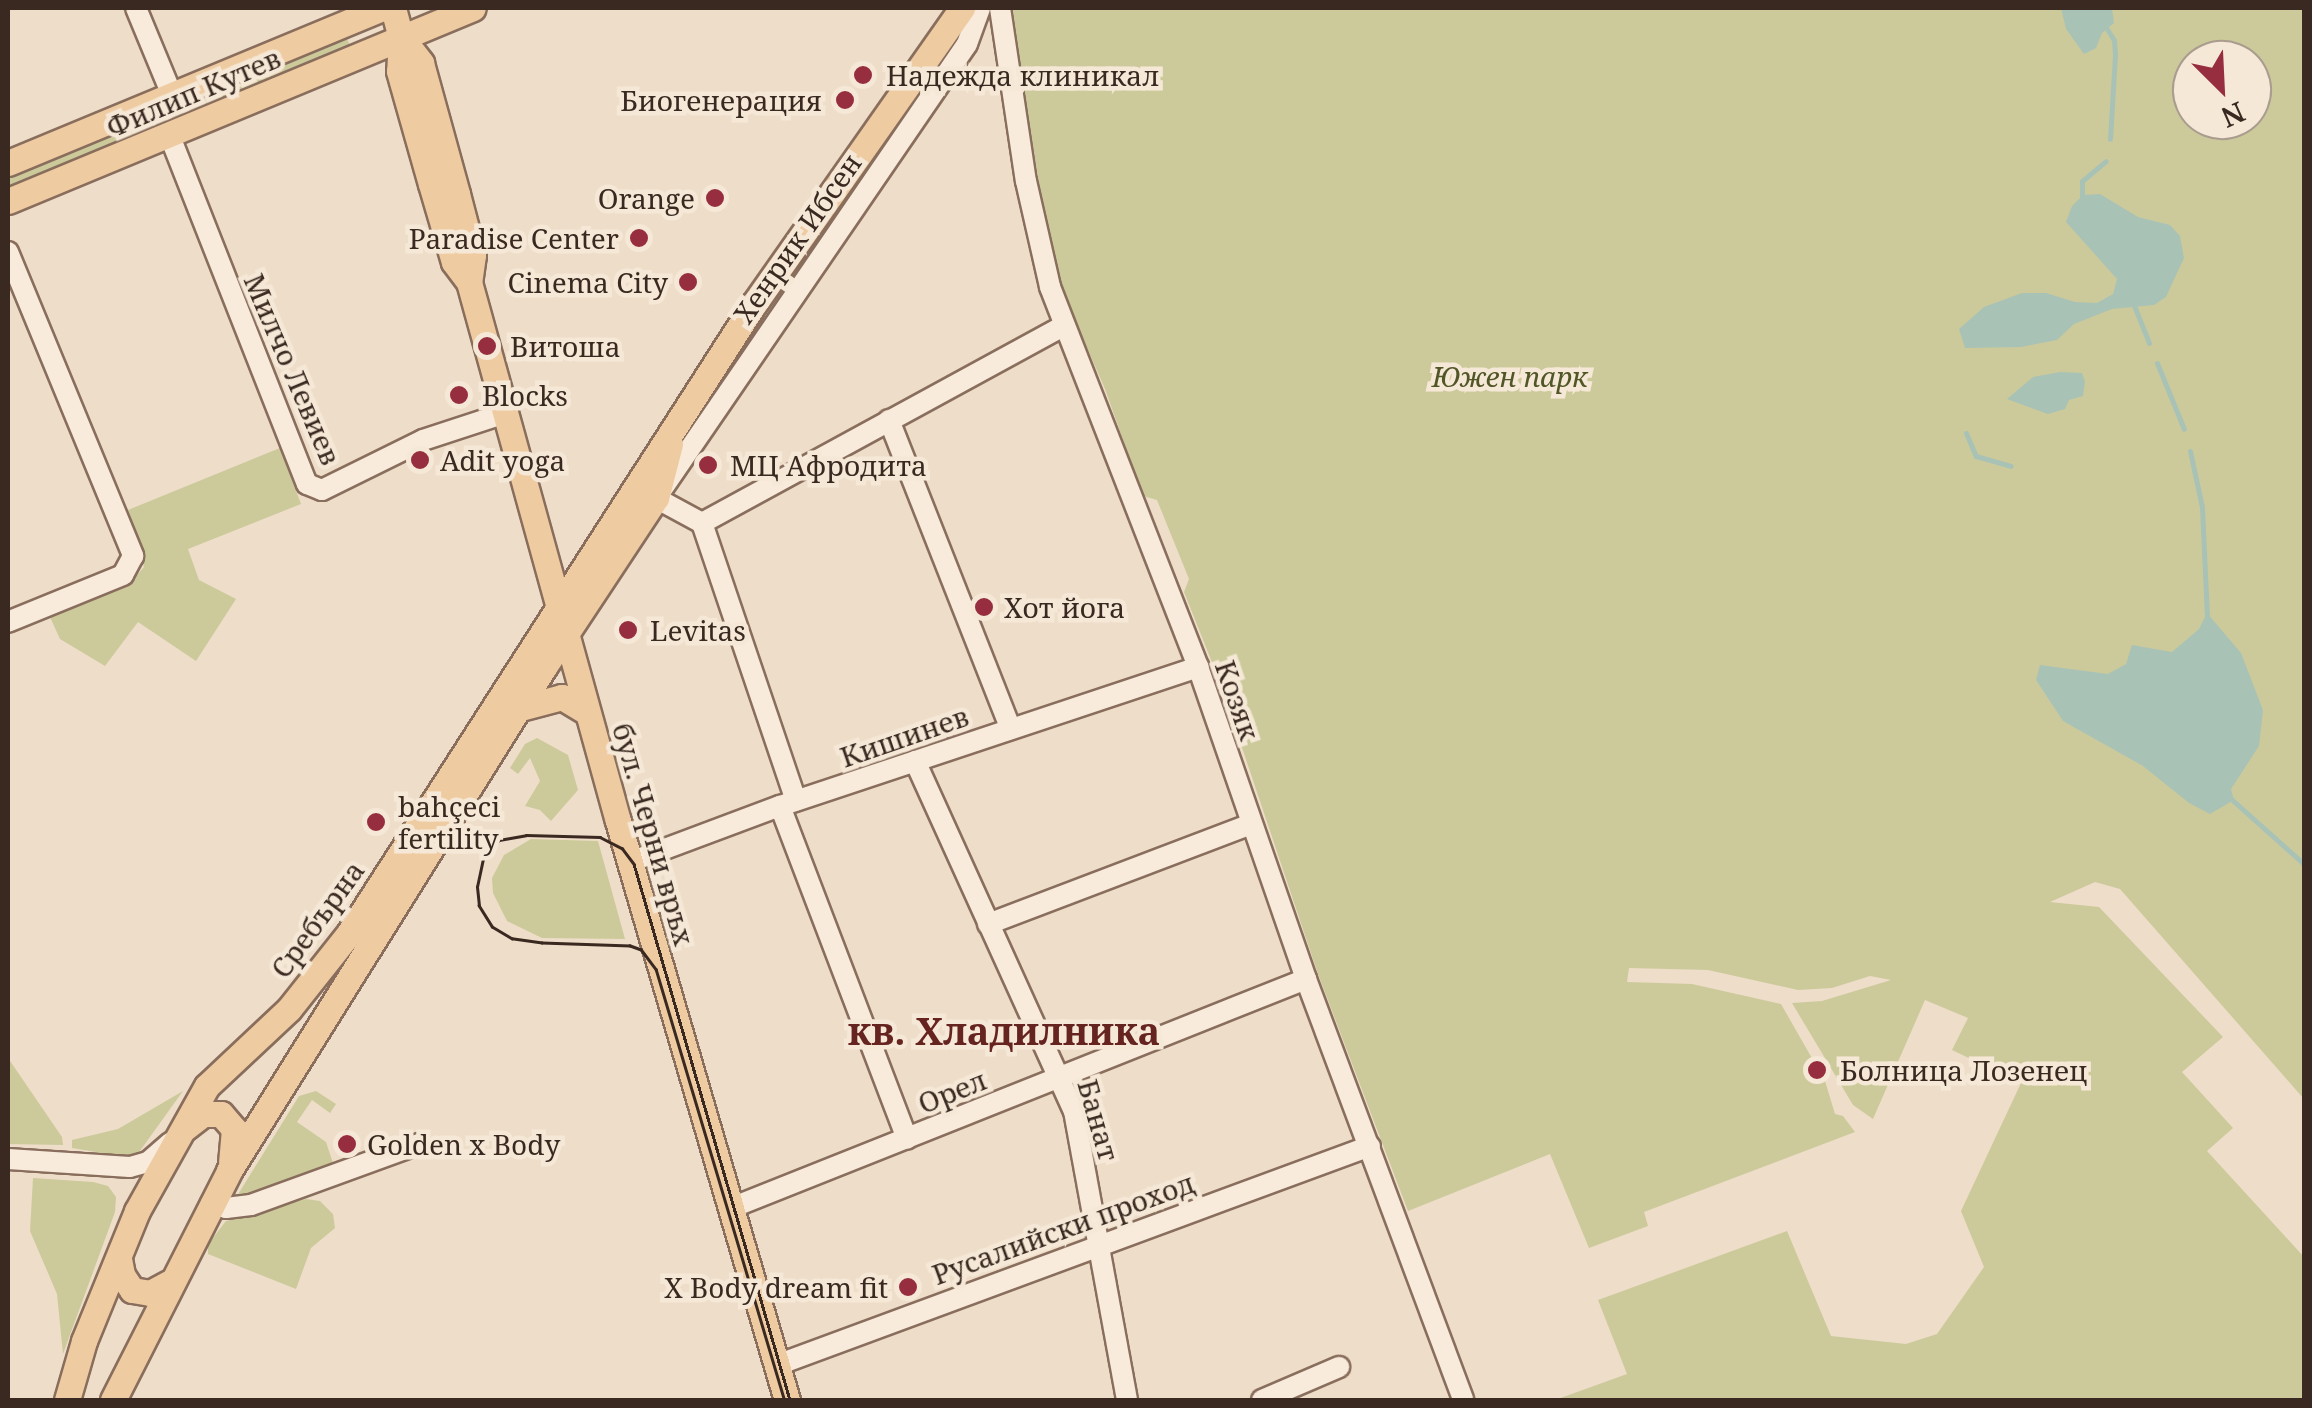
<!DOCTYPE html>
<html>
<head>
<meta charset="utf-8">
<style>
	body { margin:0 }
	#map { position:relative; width:2312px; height:1408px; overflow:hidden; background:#eeddc8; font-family:"Noto Serif",serif }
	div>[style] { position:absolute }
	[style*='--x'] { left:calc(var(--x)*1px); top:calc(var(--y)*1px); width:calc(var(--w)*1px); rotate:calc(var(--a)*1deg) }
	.green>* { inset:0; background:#ccca9b }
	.water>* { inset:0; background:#a9c2b6 }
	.stream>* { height:5px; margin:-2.5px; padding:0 2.5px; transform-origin:2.5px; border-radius:2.5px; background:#a9c2b6 }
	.roads { filter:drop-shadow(2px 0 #896e5d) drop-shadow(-2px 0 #896e5d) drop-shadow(0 2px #896e5d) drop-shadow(0 -2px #896e5d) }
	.minor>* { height:20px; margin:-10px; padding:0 10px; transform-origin:10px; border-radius:10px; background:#f8ebdb }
	.major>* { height:25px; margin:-12.5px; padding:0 12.5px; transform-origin:12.5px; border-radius:12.5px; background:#efcba1 }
	.tram>* { height:2.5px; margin:-1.25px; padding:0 1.25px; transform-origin:1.25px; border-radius:1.25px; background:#3a2920 }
	.dots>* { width:28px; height:28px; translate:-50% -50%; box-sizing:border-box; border:5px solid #f5e8d7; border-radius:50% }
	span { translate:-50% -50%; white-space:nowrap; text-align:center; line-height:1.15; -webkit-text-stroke:9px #f5e8d7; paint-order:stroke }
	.poi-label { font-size:28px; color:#3a2920 }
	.left { translate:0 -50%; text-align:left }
	.right { translate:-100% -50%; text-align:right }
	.street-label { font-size:28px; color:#3a2920 }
	.park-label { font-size:28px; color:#515627; font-style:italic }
	.district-label { font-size:38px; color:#662420; font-weight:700 }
	.frame { position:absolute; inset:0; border:10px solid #3a2920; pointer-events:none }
	.north { position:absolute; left:2172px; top:40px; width:100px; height:100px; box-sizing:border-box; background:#f5e8d7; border:2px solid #aa9c8e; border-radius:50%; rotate:156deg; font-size:28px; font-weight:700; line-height:40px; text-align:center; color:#3a2920 }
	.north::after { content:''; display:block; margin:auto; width:35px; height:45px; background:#972e3f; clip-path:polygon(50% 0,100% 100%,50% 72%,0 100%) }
</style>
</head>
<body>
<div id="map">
	<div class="green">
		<div style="clip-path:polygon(evenodd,1010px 8px,2304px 8px,2304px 1099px,2120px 889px,2095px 882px,2050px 902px,2099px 907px,2223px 1037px,2182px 1072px,2233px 1128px,2207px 1151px,2304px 1257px,2304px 1400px,1555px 1400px,1627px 1374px,1598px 1300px,1787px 1231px,1831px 1336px,1906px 1344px,1937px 1334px,1984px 1267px,1961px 1211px,2021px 1083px,1952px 1050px,1968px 1018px,1925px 1000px,1873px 1119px,1853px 1105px,1792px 1003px,1822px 1001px,1891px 980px,1870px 976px,1832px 988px,1798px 990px,1708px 970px,1629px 968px,1627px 982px,1692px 984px,1781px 1004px,1825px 1081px,1835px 1114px,1843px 1116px,1855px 1132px,1644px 1212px,1648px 1226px,1589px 1248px,1550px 1154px,1408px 1211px,1318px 974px,1221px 685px,1184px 592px,1189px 579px,1157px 500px,1143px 496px,1105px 389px,1053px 269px,1010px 8px,2192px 60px,2252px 60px,2252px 120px,2192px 120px,2192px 60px)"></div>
		<div style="clip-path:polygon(344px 33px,351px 47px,8px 189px,8px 172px)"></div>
		<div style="clip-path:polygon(280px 448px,301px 504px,188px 549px,199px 580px,236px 599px,196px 661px,138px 622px,105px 666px,60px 639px,50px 617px,127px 587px,144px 567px,128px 510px)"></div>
		<div style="clip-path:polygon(537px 738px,568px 755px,578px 790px,551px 821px,540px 810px,525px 806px,540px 781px,530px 758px,518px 774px,510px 768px,525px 744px)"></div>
		<div style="clip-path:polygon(531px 839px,598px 841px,625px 939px,542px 938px,507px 921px,493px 893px,492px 878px,504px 855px)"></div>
		<div style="clip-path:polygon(8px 1058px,62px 1137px,63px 1145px,8px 1144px)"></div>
		<div style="clip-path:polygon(183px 1091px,137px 1155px,126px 1157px,72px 1148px,72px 1140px,118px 1129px)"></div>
		<div style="clip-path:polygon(316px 1091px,336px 1104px,330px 1113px,312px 1100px,297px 1122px,326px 1142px,334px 1166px,232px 1204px,299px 1096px)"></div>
		<div style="clip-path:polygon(33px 1178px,93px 1182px,108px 1186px,116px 1197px,115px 1212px,63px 1354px,57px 1294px,30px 1231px)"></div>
		<div style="clip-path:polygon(306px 1199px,320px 1201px,333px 1214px,335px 1228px,311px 1248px,296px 1289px,208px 1254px,208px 1244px,226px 1221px)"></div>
	</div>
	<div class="water">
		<div style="clip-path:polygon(2061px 8px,2112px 8px,2114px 23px,2102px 33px,2096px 48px,2084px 54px,2066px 29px)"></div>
		<div style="clip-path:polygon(2100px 194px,2138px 217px,2170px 225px,2180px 236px,2184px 258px,2166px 297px,2154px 305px,2112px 309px,2074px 324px,2057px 340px,2021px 347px,1965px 348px,1959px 329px,1984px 307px,2022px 293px,2046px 293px,2075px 302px,2097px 303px,2113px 294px,2117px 279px,2066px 222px,2072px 206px,2083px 195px)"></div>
		<div style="clip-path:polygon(2060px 372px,2082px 373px,2085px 382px,2083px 396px,2069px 400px,2065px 409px,2048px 414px,2007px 399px,2033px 377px)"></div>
		<div style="clip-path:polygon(2207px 613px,2241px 653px,2263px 710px,2259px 746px,2231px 789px,2234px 800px,2210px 814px,2189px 803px,2143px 766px,2063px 721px,2036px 680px,2040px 665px,2108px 674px,2126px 664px,2132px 645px,2172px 652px,2199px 629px)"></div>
	</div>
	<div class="stream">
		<div style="--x:2107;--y:29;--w:13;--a:58"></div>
		<div style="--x:2114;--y:40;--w:15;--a:86"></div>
		<div style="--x:2115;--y:55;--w:84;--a:93.4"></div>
		<div style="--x:2082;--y:201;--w:20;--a:-90"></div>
		<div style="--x:2082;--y:181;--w:31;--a:-40"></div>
		<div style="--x:2133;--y:303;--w:43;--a:68.2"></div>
		<div style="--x:2157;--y:363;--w:71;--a:67.8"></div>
		<div style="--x:1966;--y:433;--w:25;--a:67"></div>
		<div style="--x:1976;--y:456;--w:36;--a:16"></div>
		<div style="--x:2190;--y:451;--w:57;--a:77.9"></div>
		<div style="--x:2202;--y:507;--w:110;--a:87.4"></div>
		<div style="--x:2229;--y:797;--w:101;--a:41.8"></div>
	</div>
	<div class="roads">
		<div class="minor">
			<div style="--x:136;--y:8;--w:94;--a:67.5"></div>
			<div style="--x:1000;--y:8;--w:175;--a:81.5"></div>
			<div style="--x:1026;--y:181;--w:109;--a:77.2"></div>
			<div style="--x:1050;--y:287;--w:408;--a:68.7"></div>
			<div style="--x:1198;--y:667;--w:330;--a:70.9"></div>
			<div style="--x:1306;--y:979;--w:449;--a:69.5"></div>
			<div style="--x:169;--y:134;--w:376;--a:68.5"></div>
			<div style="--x:307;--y:484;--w:16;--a:22"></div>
			<div style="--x:322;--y:490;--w:113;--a:-26.3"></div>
			<div style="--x:423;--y:440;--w:86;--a:-18.2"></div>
			<div style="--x:8;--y:252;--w:329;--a:67.6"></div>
			<div style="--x:133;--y:556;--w:21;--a:118"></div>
			<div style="--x:123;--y:575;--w:124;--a:157.8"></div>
			<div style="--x:889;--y:420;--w:332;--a:68.5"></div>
			<div style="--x:702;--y:523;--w:52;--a:-151.5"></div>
			<div style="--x:656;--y:498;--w:550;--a:-55.59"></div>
			<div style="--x:967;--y:44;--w:38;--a:-70"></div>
			<div style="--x:702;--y:523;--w:411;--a:-28.6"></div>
			<div style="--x:702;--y:523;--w:293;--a:71.3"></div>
			<div style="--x:915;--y:761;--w:384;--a:65.6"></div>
			<div style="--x:1074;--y:1111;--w:294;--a:79.6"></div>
			<div style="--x:780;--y:806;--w:356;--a:69.1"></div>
			<div style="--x:630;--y:862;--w:160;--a:-20.5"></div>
			<div style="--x:780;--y:806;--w:441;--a:-18.4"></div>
			<div style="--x:988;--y:924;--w:281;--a:-20.8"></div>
			<div style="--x:8;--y:1159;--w:122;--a:3.8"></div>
			<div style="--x:130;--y:1167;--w:19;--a:-16"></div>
			<div style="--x:148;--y:1162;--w:29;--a:-41"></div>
			<div style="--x:211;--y:1203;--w:16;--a:18"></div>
			<div style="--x:226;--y:1208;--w:25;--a:-7"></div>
			<div style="--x:251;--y:1205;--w:179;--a:-20"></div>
			<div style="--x:731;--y:1208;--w:619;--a:-21.72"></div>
			<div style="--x:777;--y:1365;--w:632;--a:-20.27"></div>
			<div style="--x:1262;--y:1400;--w:84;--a:-23.2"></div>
		</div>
		<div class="major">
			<div style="--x:393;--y:8;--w:30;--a:75"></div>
			<div style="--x:401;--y:37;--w:34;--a:93"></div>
			<div style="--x:399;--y:71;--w:117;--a:74.2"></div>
			<div style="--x:431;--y:184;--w:81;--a:73.6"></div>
			<div style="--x:454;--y:262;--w:25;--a:53"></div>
			<div style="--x:469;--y:282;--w:559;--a:74.55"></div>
			<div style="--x:618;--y:821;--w:603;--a:73.73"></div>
			<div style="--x:401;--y:37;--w:33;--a:52"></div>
			<div style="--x:421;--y:63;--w:136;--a:74.6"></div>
			<div style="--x:457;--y:194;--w:63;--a:75.3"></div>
			<div style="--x:473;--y:255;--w:27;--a:98"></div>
			<div style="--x:8;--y:163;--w:406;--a:-22.5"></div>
			<div style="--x:8;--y:201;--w:503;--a:-22.54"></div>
			<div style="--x:517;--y:709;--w:47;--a:-14.9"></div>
			<div style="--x:562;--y:697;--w:29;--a:31"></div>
			<div style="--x:185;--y:1128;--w:23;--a:-38"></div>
			<div style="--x:203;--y:1114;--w:18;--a:0"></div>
			<div style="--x:221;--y:1114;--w:20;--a:49"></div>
			<div style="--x:234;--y:1129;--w:33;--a:95"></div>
			<div style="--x:119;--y:1259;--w:16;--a:79"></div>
			<div style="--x:122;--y:1275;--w:18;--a:56"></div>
			<div style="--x:132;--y:1290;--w:18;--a:9"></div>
			<div style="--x:150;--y:1293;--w:21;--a:-28"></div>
			<div style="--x:67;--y:1400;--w:61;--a:-73.9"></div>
			<div style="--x:84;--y:1341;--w:140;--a:-67.8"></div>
			<div style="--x:137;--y:1211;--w:143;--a:-60.8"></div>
			<div style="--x:207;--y:1086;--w:112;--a:-43.2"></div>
			<div style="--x:289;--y:1009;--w:98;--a:-51.6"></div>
			<div style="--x:350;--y:932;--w:747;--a:-57.25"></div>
			<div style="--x:754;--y:304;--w:362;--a:-54.9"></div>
			<div style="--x:113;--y:1400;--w:257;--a:-63.1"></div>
			<div style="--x:229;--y:1171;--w:594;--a:-57.99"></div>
			<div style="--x:544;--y:667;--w:203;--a:-56.5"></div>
			<div style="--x:656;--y:498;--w:56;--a:-75.5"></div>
		</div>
	</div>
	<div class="tram">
		<div style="--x:784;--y:1400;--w:449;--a:-106.6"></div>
		<div style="--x:656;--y:970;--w:25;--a:-127"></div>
		<div style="--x:641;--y:950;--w:12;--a:-160"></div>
		<div style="--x:630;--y:946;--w:88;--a:-178"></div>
		<div style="--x:542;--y:943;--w:30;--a:-172"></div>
		<div style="--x:512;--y:939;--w:23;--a:-149"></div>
		<div style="--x:492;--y:927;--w:25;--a:-122"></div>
		<div style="--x:479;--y:906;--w:19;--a:-96"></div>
		<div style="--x:477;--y:887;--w:29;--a:-78"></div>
		<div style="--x:483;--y:859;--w:25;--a:-50"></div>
		<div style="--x:499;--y:840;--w:27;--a:-10"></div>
		<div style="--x:526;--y:835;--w:74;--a:1.5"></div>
		<div style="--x:600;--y:837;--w:25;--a:27"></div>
		<div style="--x:622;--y:848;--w:20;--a:53"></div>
		<div style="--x:634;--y:864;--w:558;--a:73.77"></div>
	</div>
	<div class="dots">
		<div style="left:863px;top:75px;background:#972e3f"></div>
		<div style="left:845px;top:100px;background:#972e3f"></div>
		<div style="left:715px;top:198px;background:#972e3f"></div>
		<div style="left:639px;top:238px;background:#972e3f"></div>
		<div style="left:688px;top:282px;background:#972e3f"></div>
		<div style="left:487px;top:346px;background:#972e3f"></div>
		<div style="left:459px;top:395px;background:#972e3f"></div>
		<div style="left:420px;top:460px;background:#972e3f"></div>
		<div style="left:708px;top:465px;background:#972e3f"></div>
		<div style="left:984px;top:607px;background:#972e3f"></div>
		<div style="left:628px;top:630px;background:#972e3f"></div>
		<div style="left:376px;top:822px;background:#972e3f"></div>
		<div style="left:1817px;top:1070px;background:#972e3f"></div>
		<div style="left:347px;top:1144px;background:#972e3f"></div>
		<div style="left:908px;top:1287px;background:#972e3f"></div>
	</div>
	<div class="poi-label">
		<span class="left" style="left:886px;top:75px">Надежда клиникал</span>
		<span class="right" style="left:822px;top:100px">Биогенерация</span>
		<span class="right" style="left:695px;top:198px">Orange</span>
		<span class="right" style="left:619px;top:238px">Paradise Center</span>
		<span class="right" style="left:668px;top:282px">Cinema City</span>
		<span class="left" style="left:510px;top:346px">Витоша</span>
		<span class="left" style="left:482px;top:395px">Blocks</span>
		<span class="left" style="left:440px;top:460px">Adit yoga</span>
		<span class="left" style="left:730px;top:465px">МЦ Афродита</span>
		<span class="left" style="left:1004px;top:607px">Хот йога</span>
		<span class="left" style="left:650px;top:630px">Levitas</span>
		<span class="left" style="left:398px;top:822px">bahçeci<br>fertility</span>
		<span class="left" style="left:1840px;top:1070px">Болница Лозенец</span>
		<span class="left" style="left:367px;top:1144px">Golden x Body</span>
		<span class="right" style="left:888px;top:1287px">X Body dream fit</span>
	</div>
	<div class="street-label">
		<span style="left:193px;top:92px;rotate:-23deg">Филип Кутев</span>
		<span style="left:797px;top:238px;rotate:-55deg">Хенрик Ибсен</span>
		<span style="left:293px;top:369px;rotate:67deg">Милчо Левиев</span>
		<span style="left:1238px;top:700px;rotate:71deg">Козяк</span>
		<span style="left:904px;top:736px;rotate:-19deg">Кишинев</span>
		<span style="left:654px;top:834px;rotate:74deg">бул. Черни връх</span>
		<span style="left:317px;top:919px;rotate:-54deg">Сребърна</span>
		<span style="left:952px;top:1091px;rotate:-22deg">Орел</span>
		<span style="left:1099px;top:1120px;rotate:74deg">Банат</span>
		<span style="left:1063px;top:1228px;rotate:-20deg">Русалийски проход</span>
	</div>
	<div class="park-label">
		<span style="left:1510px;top:376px">Южен парк</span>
	</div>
	<div class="district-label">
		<span style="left:1004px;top:1031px">кв. Хладилника</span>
	</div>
	<div class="frame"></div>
	<div class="north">N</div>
</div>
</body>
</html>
